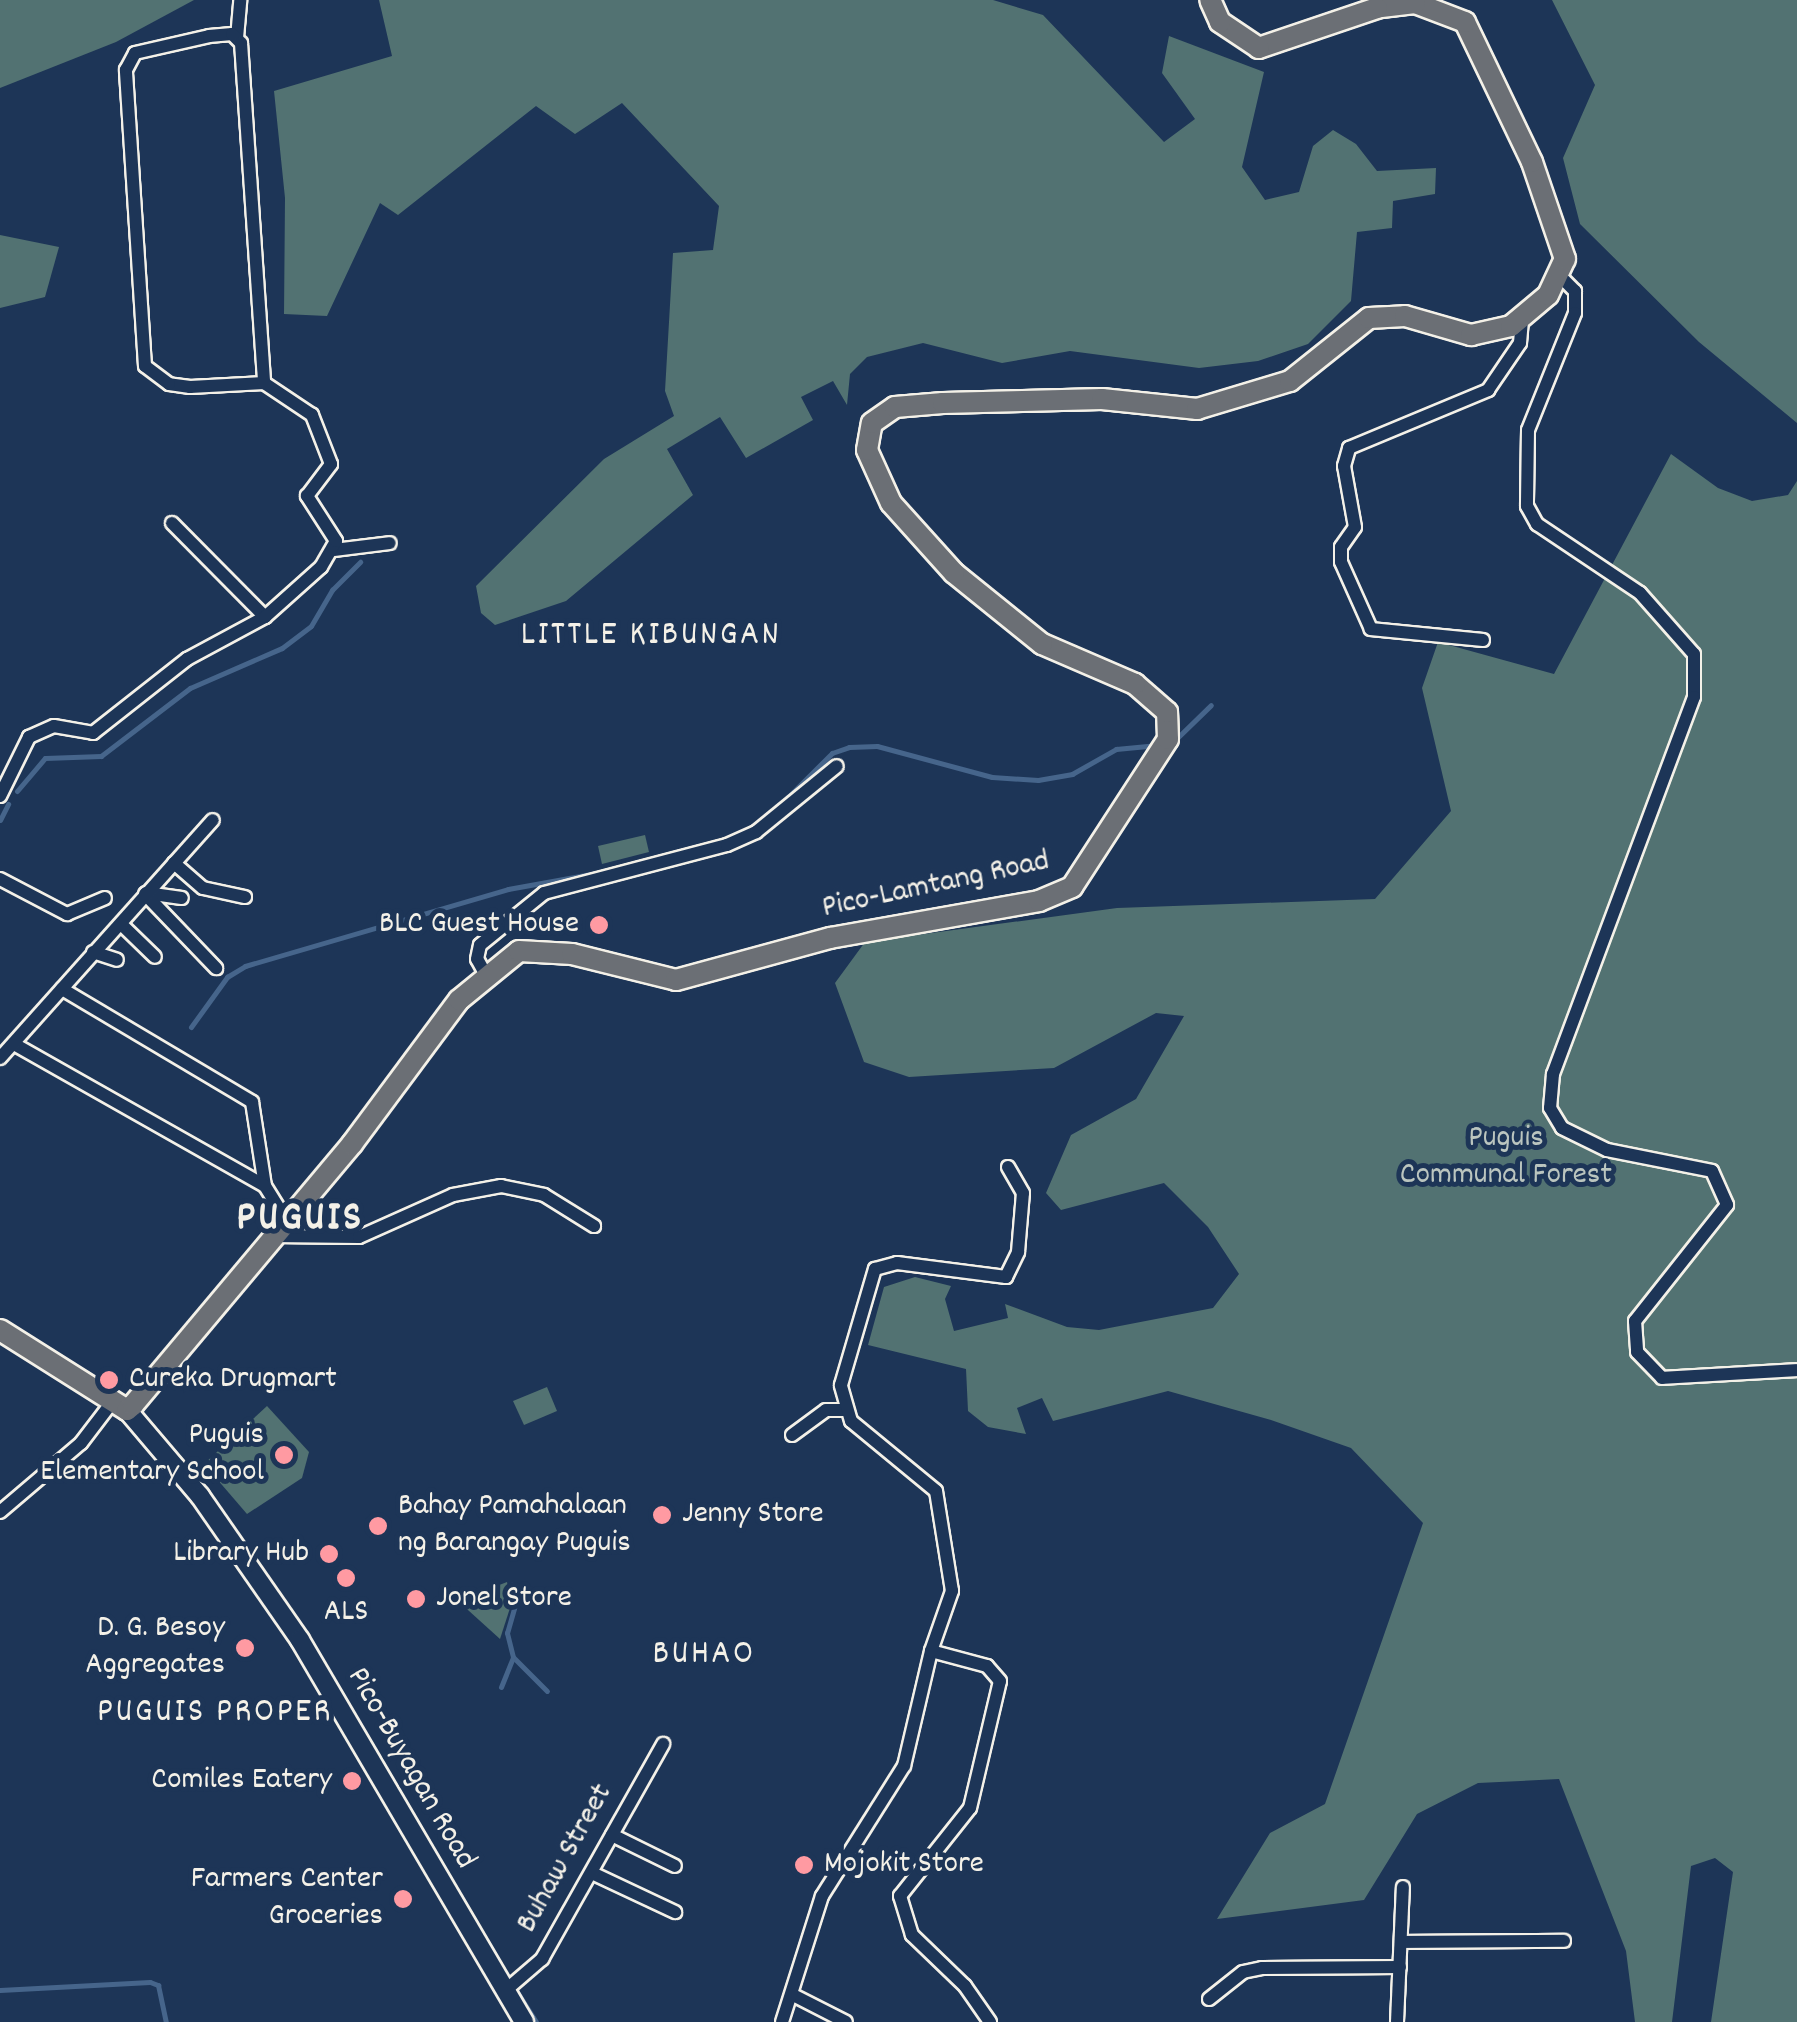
<!DOCTYPE html>
<html>
<head>
<meta charset="utf-8">
<style>
	body { margin:0 }
	#map { position:relative; width:1797px; height:2022px; overflow:hidden; background:#1d3557; font-family:Dekko,sans-serif }
	div>[style] { position:absolute }
	[style*='--x'] { left:calc(var(--x)*1px); top:calc(var(--y)*1px); width:calc(var(--w)*1px); rotate:calc(var(--a)*1deg) }
	.green>* { inset:0; background:#527272 }
	.stream>* { height:5px; margin:-2.5px; padding:0 2.5px; transform-origin:2.5px; border-radius:2.5px; background:#46658b }
	.roads { filter:drop-shadow(2px 0 #f4f1e8) drop-shadow(-2px 0 #f4f1e8) drop-shadow(0 2px #f4f1e8) drop-shadow(0 -2px #f4f1e8) }
	.street>* { height:12px; margin:-6px; padding:0 6px; transform-origin:6px; border-radius:6px; background:#1d3557 }
	.secondary>* { height:18px; margin:-9px; padding:0 9px; transform-origin:9px; border-radius:9px; background:#1d3557 }
	.primary>* { height:20px; margin:-10px; padding:0 10px; transform-origin:10px; border-radius:10px; background:#6b6f75 }
	.dots>* { width:28px; height:28px; translate:-50% -50%; box-sizing:border-box; border:5px solid #1d3557; border-radius:50% }
	span { translate:-50% -50%; white-space:nowrap; text-align:center; line-height:1.15; -webkit-text-stroke:10px #1d3557; paint-order:stroke }
	.street-label { font-size:32px; color:#f4f1e8 }
	.poi-label { font-size:32px; color:#f4f1e8 }
	.right { translate:-100% -50%; text-align:right }
	.left { translate:0 -50%; text-align:left }
	.park-label { font-size:32px; color:#bbc5bf }
	.neighbourhood-label { font-size:35px; color:#f4f1e8; letter-spacing:2.5px }
	.district-label { font-size:42px; color:#f4f1e8; font-weight:700; letter-spacing:2.5px }
</style>
</head>
<body>
<div id="map">
	<div class="green">
		<div style="clip-path:polygon(0 0,194px 0,116px 42px,0 88px)"></div>
		<div style="clip-path:polygon(379px 0,993px 0,1043px 15px,1164px 142px,1195px 119px,1162px 73px,1169px 36px,1264px 72px,1242px 167px,1265px 200px,1299px 192px,1313px 146px,1333px 130px,1356px 144px,1377px 171px,1436px 168px,1435px 194px,1393px 201px,1392px 228px,1357px 232px,1351px 301px,1308px 344px,1258px 361px,1199px 368px,1070px 351px,1002px 363px,923px 343px,867px 357px,850px 374px,847px 405px,833px 381px,801px 397px,813px 420px,746px 458px,720px 417px,667px 449px,693px 495px,566px 601px,495px 625px,481px 613px,476px 586px,604px 459px,674px 416px,665px 391px,673px 253px,713px 250px,719px 206px,622px 103px,575px 134px,536px 106px,398px 215px,380px 203px,327px 316px,284px 314px,285px 198px,274px 91px,392px 56px)"></div>
		<div style="clip-path:polygon(1552px 0,1797px 0,1797px 423px,1699px 342px,1580px 224px,1563px 158px,1595px 85px)"></div>
		<div style="clip-path:polygon(0 235px,59px 247px,45px 297px,0 308px)"></div>
		<div style="clip-path:polygon(1671px 454px,1718px 488px,1752px 501px,1788px 495px,1797px 481px,1797px 2022px,1711px 2022px,1733px 1872px,1715px 1858px,1691px 1866px,1672px 2022px,1635px 2022px,1626px 1951px,1559px 1779px,1478px 1783px,1417px 1814px,1364px 1900px,1217px 1919px,1270px 1833px,1325px 1804px,1423px 1523px,1351px 1448px,1271px 1420px,1168px 1391px,1053px 1421px,1042px 1398px,1017px 1408px,1026px 1434px,988px 1427px,968px 1411px,966px 1369px,868px 1345px,884px 1287px,915px 1277px,951px 1286px,945px 1299px,954px 1331px,1008px 1318px,1005px 1304px,1067px 1327px,1099px 1330px,1213px 1308px,1239px 1274px,1208px 1227px,1164px 1183px,1061px 1210px,1046px 1193px,1071px 1135px,1136px 1099px,1184px 1016px,1156px 1013px,1054px 1068px,909px 1077px,864px 1062px,835px 983px,865px 942px,1117px 908px,1375px 899px,1451px 811px,1422px 688px,1438px 642px,1554px 674px)"></div>
		<div style="clip-path:polygon(645px 835px,649px 852px,602px 864px,598px 846px)"></div>
		<div style="clip-path:polygon(547px 1387px,557px 1411px,524px 1425px,513px 1401px)"></div>
		<div style="clip-path:polygon(267px 1406px,309px 1452px,302px 1478px,247px 1514px,204px 1464px)"></div>
		<div style="clip-path:polygon(507px 1582px,511px 1605px,500px 1639px,458px 1601px)"></div>
	</div>
	<div class="stream">
		<div style="--x:1175;--y:740;--w:50;--a:-44.2"></div>
		<div style="--x:17;--y:791;--w:43;--a:-49.7"></div>
		<div style="--x:45;--y:758;--w:56;--a:-2"></div>
		<div style="--x:101;--y:756;--w:112;--a:-37.4"></div>
		<div style="--x:190;--y:688;--w:100;--a:-23.5"></div>
		<div style="--x:282;--y:648;--w:36;--a:-37"></div>
		<div style="--x:311;--y:626;--w:42;--a:-59.7"></div>
		<div style="--x:332;--y:590;--w:40;--a:-45"></div>
		<div style="--x:779;--y:806;--w:75;--a:-45"></div>
		<div style="--x:832;--y:753;--w:18;--a:-19"></div>
		<div style="--x:849;--y:747;--w:28;--a:-2"></div>
		<div style="--x:877;--y:746;--w:119;--a:15.1"></div>
		<div style="--x:992;--y:777;--w:46;--a:3.7"></div>
		<div style="--x:1038;--y:780;--w:35;--a:-10"></div>
		<div style="--x:1072;--y:774;--w:51;--a:-29.6"></div>
		<div style="--x:1116;--y:749;--w:42;--a:-5.4"></div>
		<div style="--x:0;--y:820;--w:18;--a:-63"></div>
		<div style="--x:191;--y:1027;--w:62;--a:-54.2"></div>
		<div style="--x:227;--y:977;--w:21;--a:-31"></div>
		<div style="--x:245;--y:966;--w:274;--a:-16.3"></div>
		<div style="--x:508;--y:889;--w:90;--a:-10.2"></div>
		<div style="--x:513;--y:1657;--w:48;--a:45"></div>
		<div style="--x:334;--y:1681;--w:334;--a:59.6"></div>
		<div style="--x:501;--y:1687;--w:32;--a:-68"></div>
		<div style="--x:513;--y:1657;--w:25;--a:-104"></div>
		<div style="--x:507;--y:1633;--w:33;--a:-74"></div>
		<div style="--x:516;--y:1601;--w:17;--a:-103"></div>
		<div style="--x:514;--y:1987;--w:41;--a:57.8"></div>
		<div style="--x:0;--y:1990;--w:150;--a:-3.1"></div>
		<div style="--x:150;--y:1982;--w:9;--a:21"></div>
		<div style="--x:158;--y:1985;--w:38;--a:78"></div>
	</div>
	<div class="roads">
		<div class="street">
			<div style="--x:237;--y:38;--w:38;--a:-85"></div>
			<div style="--x:1561;--y:277;--w:20;--a:45"></div>
			<div style="--x:1575;--y:291;--w:22;--a:90"></div>
			<div style="--x:1575;--y:313;--w:126;--a:111.9"></div>
			<div style="--x:1528;--y:430;--w:76;--a:90.8"></div>
			<div style="--x:1527;--y:506;--w:21;--a:61"></div>
			<div style="--x:1537;--y:524;--w:124;--a:33.8"></div>
			<div style="--x:1640;--y:593;--w:81;--a:48.5"></div>
			<div style="--x:1694;--y:654;--w:43;--a:90"></div>
			<div style="--x:1694;--y:697;--w:403;--a:110.5"></div>
			<div style="--x:1553;--y:1074;--w:34;--a:95"></div>
			<div style="--x:1550;--y:1108;--w:23;--a:59"></div>
			<div style="--x:1562;--y:1128;--w:50;--a:26.1"></div>
			<div style="--x:1607;--y:1150;--w:107;--a:11.3"></div>
			<div style="--x:1712;--y:1171;--w:37;--a:66"></div>
			<div style="--x:1727;--y:1205;--w:148;--a:128.4"></div>
			<div style="--x:1635;--y:1321;--w:31;--a:86"></div>
			<div style="--x:1637;--y:1352;--w:36;--a:46"></div>
			<div style="--x:1662;--y:1378;--w:135;--a:-3.4"></div>
			<div style="--x:172;--y:523;--w:132;--a:45.3"></div>
			<div style="--x:334;--y:550;--w:56;--a:-7.1"></div>
			<div style="--x:1483;--y:640;--w:113;--a:-174.4"></div>
			<div style="--x:1371;--y:629;--w:73;--a:-114.1"></div>
			<div style="--x:1341;--y:562;--w:15;--a:-90"></div>
			<div style="--x:1341;--y:547;--w:24;--a:-55"></div>
			<div style="--x:1355;--y:527;--w:62;--a:-100.2"></div>
			<div style="--x:1344;--y:466;--w:19;--a:-74"></div>
			<div style="--x:1349;--y:448;--w:151;--a:-22.6"></div>
			<div style="--x:1488;--y:390;--w:57;--a:-55.8"></div>
			<div style="--x:1520;--y:343;--w:24;--a:-85"></div>
			<div style="--x:0;--y:796;--w:66;--a:-63.8"></div>
			<div style="--x:29;--y:737;--w:27;--a:-24"></div>
			<div style="--x:54;--y:726;--w:40;--a:10"></div>
			<div style="--x:93;--y:733;--w:120;--a:-38.2"></div>
			<div style="--x:187;--y:659;--w:89;--a:-28.3"></div>
			<div style="--x:265;--y:617;--w:75;--a:-41.8"></div>
			<div style="--x:321;--y:567;--w:30;--a:-60"></div>
			<div style="--x:336;--y:541;--w:54;--a:-122.8"></div>
			<div style="--x:307;--y:496;--w:40;--a:-53"></div>
			<div style="--x:331;--y:464;--w:53;--a:-111.2"></div>
			<div style="--x:312;--y:415;--w:58;--a:-146.3"></div>
			<div style="--x:264;--y:383;--w:74;--a:176.9"></div>
			<div style="--x:190;--y:387;--w:21;--a:-172"></div>
			<div style="--x:169;--y:384;--w:30;--a:-143"></div>
			<div style="--x:145;--y:366;--w:297;--a:-93.7"></div>
			<div style="--x:126;--y:70;--w:19;--a:-62"></div>
			<div style="--x:135;--y:53;--w:76;--a:-12.9"></div>
			<div style="--x:209;--y:36;--w:23;--a:-5"></div>
			<div style="--x:232;--y:34;--w:13;--a:45"></div>
			<div style="--x:241;--y:43;--w:341;--a:86.1"></div>
			<div style="--x:174;--y:863;--w:38;--a:41"></div>
			<div style="--x:203;--y:888;--w:43;--a:12.1"></div>
			<div style="--x:0;--y:879;--w:76;--a:27.6"></div>
			<div style="--x:67;--y:914;--w:41;--a:-22.8"></div>
			<div style="--x:146;--y:893;--w:36;--a:8"></div>
			<div style="--x:145;--y:894;--w:103;--a:46.2"></div>
			<div style="--x:121;--y:924;--w:47;--a:44.1"></div>
			<div style="--x:93;--y:952;--w:25;--a:18"></div>
			<div style="--x:486;--y:975;--w:18;--a:-119"></div>
			<div style="--x:477;--y:959;--w:14;--a:-78"></div>
			<div style="--x:480;--y:945;--w:82;--a:-39.1"></div>
			<div style="--x:544;--y:893;--w:189;--a:-14.7"></div>
			<div style="--x:727;--y:845;--w:32;--a:-24"></div>
			<div style="--x:756;--y:832;--w:104;--a:-39.2"></div>
			<div style="--x:62;--y:989;--w:221;--a:30.7"></div>
			<div style="--x:252;--y:1102;--w:85;--a:81.2"></div>
			<div style="--x:265;--y:1186;--w:39;--a:58"></div>
			<div style="--x:14;--y:1044;--w:288;--a:29.5"></div>
			<div style="--x:0;--y:1058;--w:319;--a:-48.2"></div>
			<div style="--x:273;--y:1236;--w:86;--a:0.7"></div>
			<div style="--x:359;--y:1237;--w:103;--a:-24.1"></div>
			<div style="--x:453;--y:1195;--w:49;--a:-10.6"></div>
			<div style="--x:501;--y:1186;--w:44;--a:11.8"></div>
			<div style="--x:544;--y:1195;--w:59;--a:31.8"></div>
			<div style="--x:792;--y:1435;--w:42;--a:-36.3"></div>
			<div style="--x:826;--y:1410;--w:19;--a:0"></div>
			<div style="--x:0;--y:1512;--w:106;--a:-40.4"></div>
			<div style="--x:81;--y:1443;--w:53;--a:-52.7"></div>
			<div style="--x:612;--y:1835;--w:70;--a:26.2"></div>
			<div style="--x:592;--y:1873;--w:92;--a:25.2"></div>
			<div style="--x:1401;--y:1942;--w:163;--a:-0.4"></div>
			<div style="--x:506;--y:1990;--w:48;--a:-40.7"></div>
			<div style="--x:542;--y:1959;--w:247;--a:-60.6"></div>
			<div style="--x:795;--y:1996;--w:57;--a:27"></div>
			<div style="--x:1209;--y:1999;--w:43;--a:-38.5"></div>
			<div style="--x:1243;--y:1972;--w:19;--a:-12"></div>
			<div style="--x:1262;--y:1968;--w:138;--a:-0.4"></div>
			<div style="--x:782;--y:2022;--w:132;--a:-72.4"></div>
			<div style="--x:822;--y:1896;--w:154;--a:-57.8"></div>
			<div style="--x:904;--y:1766;--w:118;--a:-76.8"></div>
			<div style="--x:990;--y:2022;--w:44;--a:-124.8"></div>
			<div style="--x:965;--y:1986;--w:74;--a:-136.1"></div>
			<div style="--x:912;--y:1935;--w:41;--a:-107.1"></div>
			<div style="--x:900;--y:1896;--w:112;--a:-51.5"></div>
			<div style="--x:970;--y:1808;--w:130;--a:-76.7"></div>
			<div style="--x:1000;--y:1681;--w:20;--a:-131"></div>
			<div style="--x:987;--y:1666;--w:58;--a:-165"></div>
			<div style="--x:931;--y:1651;--w:64;--a:-70.7"></div>
			<div style="--x:952;--y:1591;--w:101;--a:-99.1"></div>
			<div style="--x:936;--y:1491;--w:110;--a:-140.5"></div>
			<div style="--x:851;--y:1421;--w:37;--a:-106"></div>
			<div style="--x:841;--y:1385;--w:121;--a:-73.7"></div>
			<div style="--x:875;--y:1269;--w:23;--a:-15"></div>
			<div style="--x:897;--y:1263;--w:110;--a:7.3"></div>
			<div style="--x:1006;--y:1277;--w:28;--a:-64"></div>
			<div style="--x:1018;--y:1252;--w:59;--a:-85.2"></div>
			<div style="--x:1023;--y:1193;--w:30;--a:-120"></div>
			<div style="--x:1397;--y:2022;--w:135;--a:-87.5"></div>
		</div>
		<div class="secondary">
			<div style="--x:127;--y:1410;--w:113;--a:49.7"></div>
			<div style="--x:200;--y:1496;--w:175;--a:55.2"></div>
			<div style="--x:300;--y:1640;--w:443;--a:59.6"></div>
		</div>
		<div class="primary">
			<div style="--x:0;--y:1330;--w:150;--a:32.2"></div>
			<div style="--x:127;--y:1410;--w:8;--a:-40"></div>
			<div style="--x:133;--y:1405;--w:341;--a:-50"></div>
			<div style="--x:352;--y:1144;--w:179;--a:-53.4"></div>
			<div style="--x:459;--y:1000;--w:77;--a:-39.2"></div>
			<div style="--x:519;--y:951;--w:53;--a:3.2"></div>
			<div style="--x:572;--y:954;--w:107;--a:14"></div>
			<div style="--x:676;--y:980;--w:160;--a:-15.3"></div>
			<div style="--x:830;--y:938;--w:212;--a:-10"></div>
			<div style="--x:1039;--y:901;--w:36;--a:-23"></div>
			<div style="--x:1072;--y:887;--w:176;--a:-57"></div>
			<div style="--x:1168;--y:739;--w:27;--a:-92"></div>
			<div style="--x:1167;--y:712;--w:43;--a:-138.8"></div>
			<div style="--x:1135;--y:684;--w:101;--a:-156.7"></div>
			<div style="--x:1042;--y:644;--w:113;--a:-141.1"></div>
			<div style="--x:954;--y:573;--w:94;--a:-132"></div>
			<div style="--x:891;--y:503;--w:58;--a:-114.4"></div>
			<div style="--x:867;--y:450;--w:27;--a:-80"></div>
			<div style="--x:872;--y:423;--w:28;--a:-35"></div>
			<div style="--x:895;--y:407;--w:48;--a:-4.8"></div>
			<div style="--x:943;--y:403;--w:159;--a:-1.4"></div>
			<div style="--x:1102;--y:399;--w:96;--a:6"></div>
			<div style="--x:1197;--y:409;--w:97;--a:-16.8"></div>
			<div style="--x:1290;--y:381;--w:101;--a:-38.6"></div>
			<div style="--x:1369;--y:318;--w:36;--a:-3"></div>
			<div style="--x:1405;--y:316;--w:69;--a:16.1"></div>
			<div style="--x:1471;--y:335;--w:41;--a:-12.7"></div>
			<div style="--x:1511;--y:326;--w:48;--a:-40"></div>
			<div style="--x:1548;--y:295;--w:40;--a:-65"></div>
			<div style="--x:1565;--y:259;--w:102;--a:-108.8"></div>
			<div style="--x:1532;--y:162;--w:155;--a:-115.6"></div>
			<div style="--x:1465;--y:22;--w:53;--a:-159.2"></div>
			<div style="--x:1415;--y:3;--w:38;--a:173"></div>
			<div style="--x:1377;--y:8;--w:125;--a:161.3"></div>
			<div style="--x:1259;--y:48;--w:47;--a:-146.3"></div>
			<div style="--x:1220;--y:22;--w:24;--a:-114"></div>
		</div>
	</div>
	<div class="dots">
		<div style="left:599px;top:925px;background:#ff9aa2"></div>
		<div style="left:109px;top:1380px;background:#ff9aa2"></div>
		<div style="left:284px;top:1455px;background:#ff9aa2"></div>
		<div style="left:662px;top:1515px;background:#ff9aa2"></div>
		<div style="left:378px;top:1526px;background:#ff9aa2"></div>
		<div style="left:329px;top:1554px;background:#ff9aa2"></div>
		<div style="left:346px;top:1578px;background:#ff9aa2"></div>
		<div style="left:416px;top:1599px;background:#ff9aa2"></div>
		<div style="left:245px;top:1648px;background:#ff9aa2"></div>
		<div style="left:352px;top:1781px;background:#ff9aa2"></div>
		<div style="left:804px;top:1865px;background:#ff9aa2"></div>
		<div style="left:403px;top:1899px;background:#ff9aa2"></div>
	</div>
	<div class="street-label">
		<span style="left:936px;top:886px;rotate:-12deg">Pico-Lamtang Road</span>
		<span style="left:410px;top:1769px;rotate:60deg">Pico-Buyagan Road</span>
		<span style="left:566px;top:1859px;rotate:-61deg">Buhaw Street</span>
	</div>
	<div class="poi-label">
		<span class="right" style="left:579px;top:925px">BLC Guest House</span>
		<span class="left" style="left:129px;top:1380px">Cureka Drugmart</span>
		<span class="right" style="left:264px;top:1455px">Puguis<br>Elementary School</span>
		<span class="left" style="left:398px;top:1526px">Bahay Pamahalaan<br>ng Barangay Puguis</span>
		<span class="left" style="left:682px;top:1515px">Jenny Store</span>
		<span class="right" style="left:309px;top:1554px">Library Hub</span>
		<span class="left" style="left:436px;top:1599px">Jonel Store</span>
		<span style="left:346px;top:1613px">ALS</span>
		<span class="right" style="left:225px;top:1648px">D. G. Besoy<br>Aggregates</span>
		<span class="right" style="left:332px;top:1781px">Comiles Eatery</span>
		<span class="left" style="left:824px;top:1865px">Mojokit Store</span>
		<span class="right" style="left:383px;top:1899px">Farmers Center<br>Groceries</span>
	</div>
	<div class="park-label">
		<span style="left:1506px;top:1158px">Puguis<br>Communal Forest</span>
	</div>
	<div class="neighbourhood-label">
		<span style="left:651px;top:636px">LITTLE KIBUNGAN</span>
		<span style="left:704px;top:1655px">BUHAO</span>
		<span style="left:215px;top:1713px">PUGUIS PROPER</span>
	</div>
	<div class="district-label">
		<span style="left:300px;top:1220px">PUGUIS</span>
	</div>
</div>
</body>
</html>
